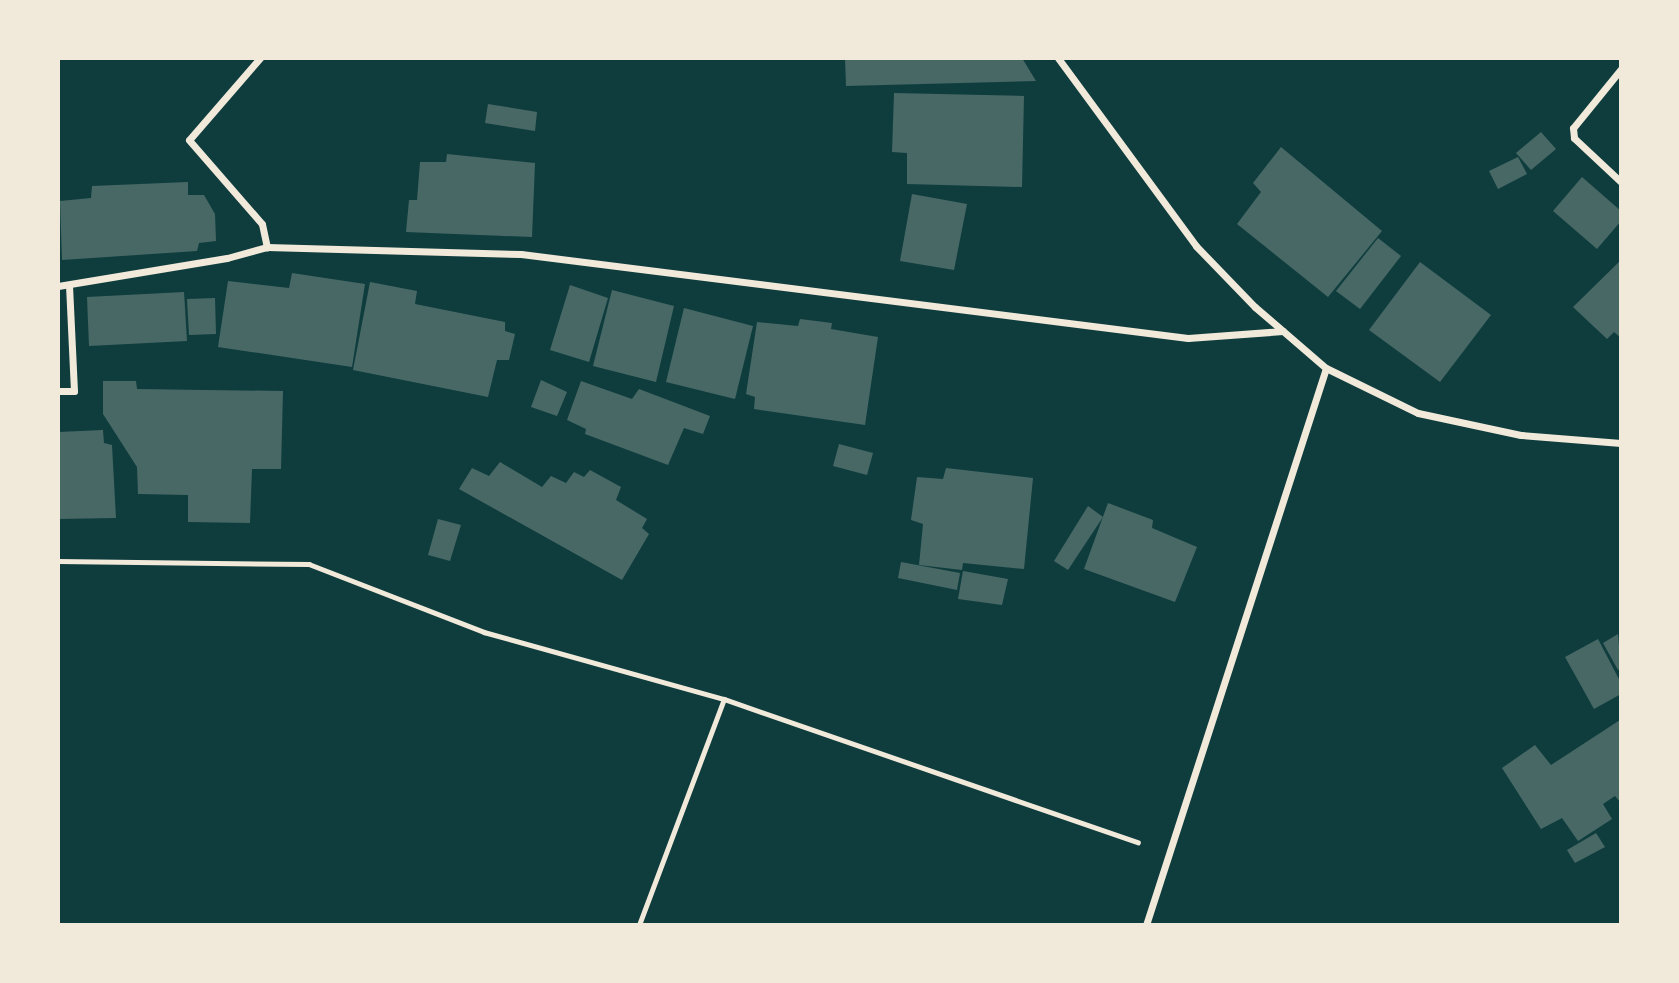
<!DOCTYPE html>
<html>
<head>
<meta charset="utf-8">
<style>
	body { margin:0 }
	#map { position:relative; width:1679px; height:983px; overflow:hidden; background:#0f3d3e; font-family:Roboto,sans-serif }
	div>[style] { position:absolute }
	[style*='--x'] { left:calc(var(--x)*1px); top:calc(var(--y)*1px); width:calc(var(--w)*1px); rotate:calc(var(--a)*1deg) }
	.building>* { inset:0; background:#486865 }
	.path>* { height:4.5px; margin:-2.25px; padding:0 2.25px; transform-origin:2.25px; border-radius:2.25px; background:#f1e9da }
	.minor>* { height:7px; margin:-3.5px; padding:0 3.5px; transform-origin:3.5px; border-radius:3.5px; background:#f1e9da }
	span { translate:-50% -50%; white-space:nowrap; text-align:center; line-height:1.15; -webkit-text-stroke:7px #f1e9da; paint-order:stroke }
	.frame { position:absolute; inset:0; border:60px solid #f1e9da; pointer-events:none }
</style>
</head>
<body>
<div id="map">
	<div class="building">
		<div style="clip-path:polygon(845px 58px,1022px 58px,1036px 81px,846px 86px)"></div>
		<div style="clip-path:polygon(894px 93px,1024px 96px,1022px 187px,907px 184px,907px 153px,892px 152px)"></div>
		<div style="clip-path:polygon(488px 104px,537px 112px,535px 131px,485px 123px)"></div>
		<div style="clip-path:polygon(1541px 132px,1556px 149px,1531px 170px,1516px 153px)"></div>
		<div style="clip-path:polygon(1281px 147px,1382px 231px,1328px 297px,1237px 224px,1261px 192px,1253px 183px)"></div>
		<div style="clip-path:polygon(447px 154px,535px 163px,532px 237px,406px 232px,409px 200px,417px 200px,420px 162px,446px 162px)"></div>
		<div style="clip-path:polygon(1518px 157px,1527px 174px,1498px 189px,1489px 171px)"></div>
		<div style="clip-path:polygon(1582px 177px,1621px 211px,1621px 221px,1597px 249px,1553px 211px)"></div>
		<div style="clip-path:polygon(188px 182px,188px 195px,204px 195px,215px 214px,216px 241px,199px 243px,197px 251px,62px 260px,60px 201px,91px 198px,92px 186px)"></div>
		<div style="clip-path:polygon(912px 194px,967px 204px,954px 270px,900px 261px)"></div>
		<div style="clip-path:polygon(1378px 238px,1401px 256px,1360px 309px,1336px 291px)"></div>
		<div style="clip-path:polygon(1621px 260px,1621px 338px,1614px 332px,1607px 339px,1573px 307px)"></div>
		<div style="clip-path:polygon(1420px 262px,1491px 315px,1440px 382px,1369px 330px)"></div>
		<div style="clip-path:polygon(292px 273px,365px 284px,352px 367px,218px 347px,228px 281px,289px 288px)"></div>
		<div style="clip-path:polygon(370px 282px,417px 291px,415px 304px,505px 322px,505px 331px,515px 334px,509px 360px,497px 360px,488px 397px,353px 370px)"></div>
		<div style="clip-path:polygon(570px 285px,608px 298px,589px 362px,550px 350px)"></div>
		<div style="clip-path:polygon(612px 290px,674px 306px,656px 382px,593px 366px)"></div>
		<div style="clip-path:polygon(184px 292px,187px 341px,89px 346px,87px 297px)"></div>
		<div style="clip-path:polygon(215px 298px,216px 334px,189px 335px,187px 299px)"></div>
		<div style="clip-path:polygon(684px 308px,753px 326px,735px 399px,666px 382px)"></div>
		<div style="clip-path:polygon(800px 319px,832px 323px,831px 329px,878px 337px,865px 425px,754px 409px,755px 397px,746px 394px,757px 322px,798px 326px)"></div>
		<div style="clip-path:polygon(541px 380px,567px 392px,557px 416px,531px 407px)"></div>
		<div style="clip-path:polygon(103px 381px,136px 381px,137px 389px,283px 391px,281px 469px,252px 469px,250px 523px,188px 522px,188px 495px,138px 494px,137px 467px,103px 414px)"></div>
		<div style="clip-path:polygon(581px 381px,632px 399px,639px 389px,710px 416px,703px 434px,684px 428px,668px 465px,585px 434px,586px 429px,567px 420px)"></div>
		<div style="clip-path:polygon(103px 430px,104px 443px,112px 445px,116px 518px,58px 519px,58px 432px)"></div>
		<div style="clip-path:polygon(839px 444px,873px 453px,867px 475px,833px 466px)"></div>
		<div style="clip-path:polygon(500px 462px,542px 487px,551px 476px,566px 483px,574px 472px,584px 477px,590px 470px,621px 487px,616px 500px,647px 519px,642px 528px,649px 534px,622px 580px,459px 489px,472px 468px,489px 476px)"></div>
		<div style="clip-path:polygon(946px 468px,1033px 478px,1024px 569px,963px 563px,962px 570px,919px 565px,923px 524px,911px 520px,917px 477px,943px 479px)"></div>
		<div style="clip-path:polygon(1108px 503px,1153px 520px,1152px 528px,1197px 547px,1175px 602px,1084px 569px)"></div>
		<div style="clip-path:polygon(1088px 506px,1103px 517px,1068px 570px,1054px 561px)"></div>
		<div style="clip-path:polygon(438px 519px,461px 525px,450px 561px,428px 555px)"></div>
		<div style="clip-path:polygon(901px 562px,960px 573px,957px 590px,898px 578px)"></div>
		<div style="clip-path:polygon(963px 571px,1008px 579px,1002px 605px,958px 599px)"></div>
		<div style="clip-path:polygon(1618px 634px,1621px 668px,1618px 670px,1603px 643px)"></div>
		<div style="clip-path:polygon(1598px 639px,1621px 683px,1621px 694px,1594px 709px,1565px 657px)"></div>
		<div style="clip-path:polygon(1620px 720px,1621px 803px,1615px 796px,1603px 804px,1612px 819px,1578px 841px,1562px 818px,1541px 829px,1502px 768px,1535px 745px,1551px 765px)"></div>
		<div style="clip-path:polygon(1596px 833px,1605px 847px,1575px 863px,1567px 850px)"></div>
	</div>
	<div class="path">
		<div style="--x:58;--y:561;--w:251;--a:0.7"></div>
		<div style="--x:309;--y:564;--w:188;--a:21.2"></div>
		<div style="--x:484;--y:632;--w:249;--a:15.6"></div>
		<div style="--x:724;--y:699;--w:438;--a:19.1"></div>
		<div style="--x:639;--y:925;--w:241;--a:-69.4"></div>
	</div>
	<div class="minor">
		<div style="--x:260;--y:58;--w:108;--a:130.9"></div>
		<div style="--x:189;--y:140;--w:111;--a:49"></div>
		<div style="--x:262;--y:224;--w:24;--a:78"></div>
		<div style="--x:1058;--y:58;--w:233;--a:53.7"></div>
		<div style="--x:1196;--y:246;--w:85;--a:46"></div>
		<div style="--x:1255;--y:307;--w:94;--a:40.7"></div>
		<div style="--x:1326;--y:368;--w:102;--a:26.1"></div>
		<div style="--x:1418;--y:413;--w:105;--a:12.1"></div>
		<div style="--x:1521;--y:435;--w:100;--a:4.6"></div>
		<div style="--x:1621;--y:69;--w:76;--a:129.1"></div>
		<div style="--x:1573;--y:128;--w:10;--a:84"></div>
		<div style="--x:1574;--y:138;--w:64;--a:43.1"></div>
		<div style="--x:58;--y:286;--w:171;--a:-9.4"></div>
		<div style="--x:227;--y:258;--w:41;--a:-15.4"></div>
		<div style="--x:267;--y:247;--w:254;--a:1.6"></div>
		<div style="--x:521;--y:254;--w:672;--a:7.18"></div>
		<div style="--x:1188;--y:338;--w:95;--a:-4.2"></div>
		<div style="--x:58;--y:391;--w:16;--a:0"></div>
		<div style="--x:74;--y:391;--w:105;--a:-92.7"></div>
		<div style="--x:1146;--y:925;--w:585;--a:-72.09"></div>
	</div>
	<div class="frame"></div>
</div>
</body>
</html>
